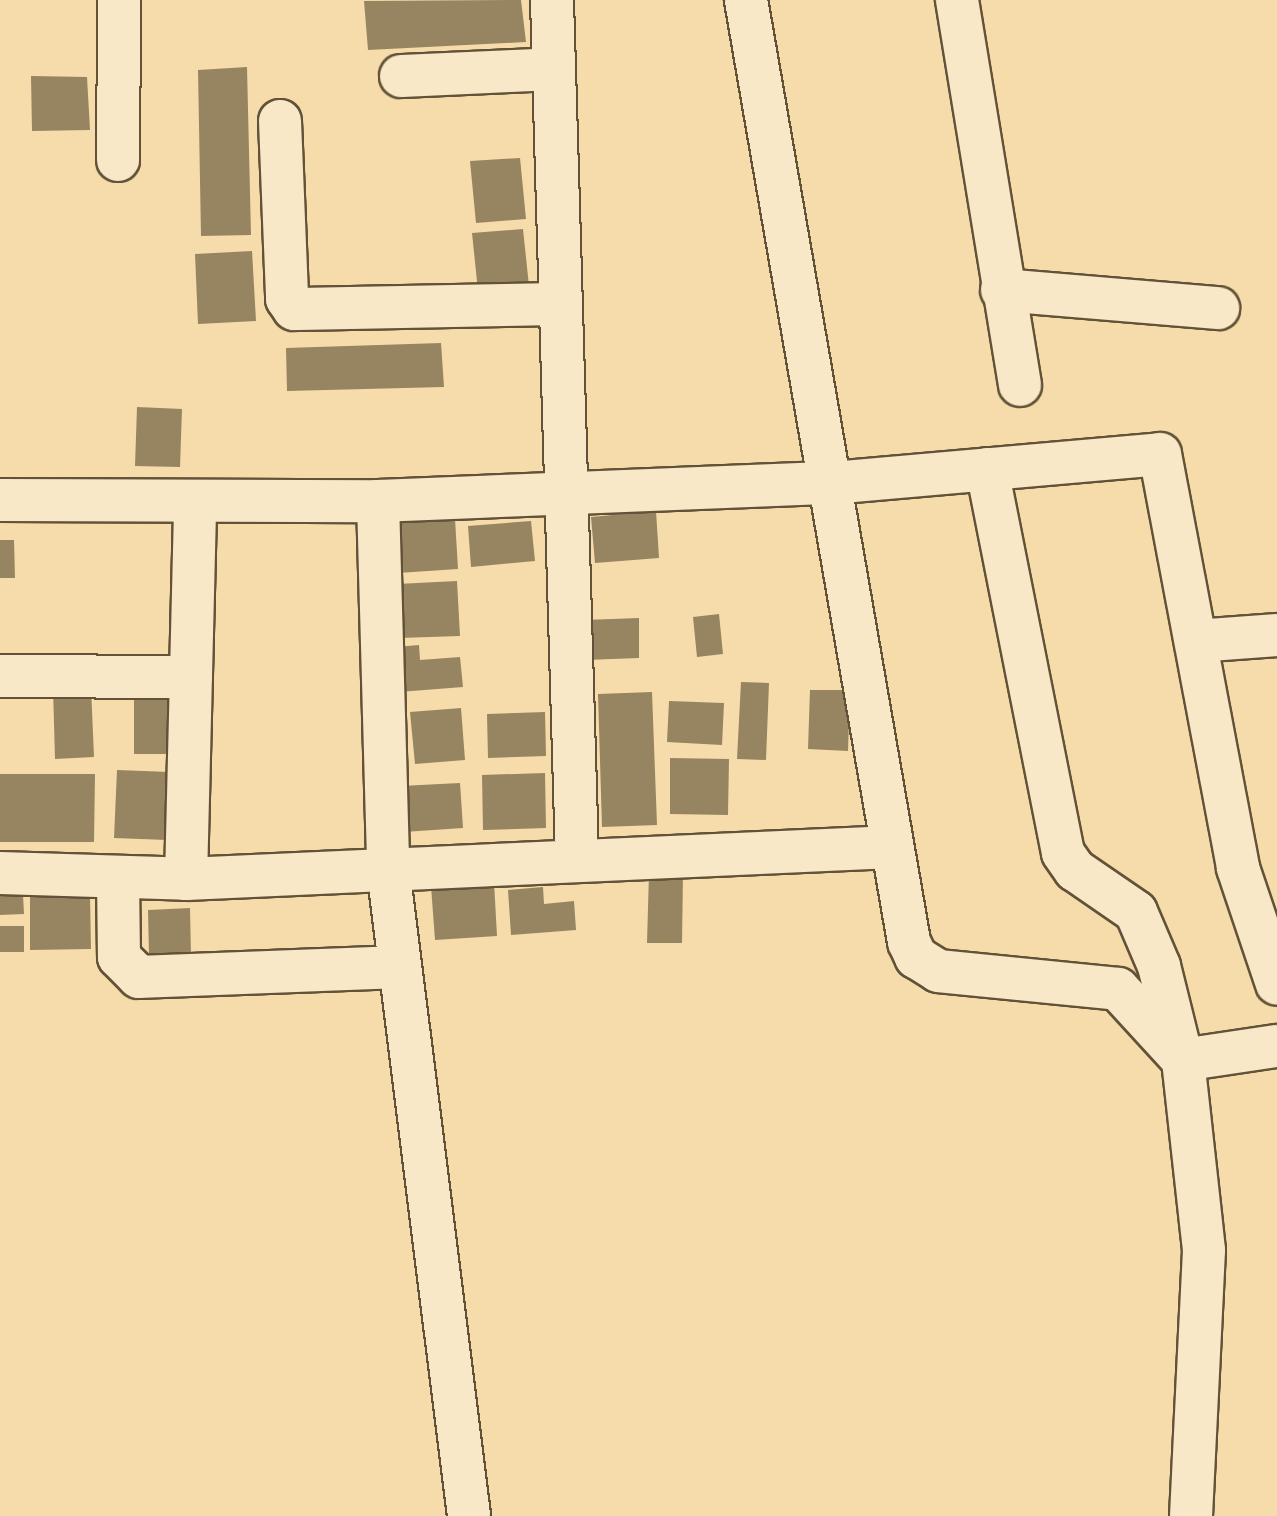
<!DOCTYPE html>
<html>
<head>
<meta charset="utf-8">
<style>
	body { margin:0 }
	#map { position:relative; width:1277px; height:1516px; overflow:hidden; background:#f5dcaa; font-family:"Libre Caslon Text",serif }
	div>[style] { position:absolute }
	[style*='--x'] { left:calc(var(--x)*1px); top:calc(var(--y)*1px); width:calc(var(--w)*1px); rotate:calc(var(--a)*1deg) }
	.building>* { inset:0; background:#978461 }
	.roads { filter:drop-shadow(2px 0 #625238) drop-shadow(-2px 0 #625238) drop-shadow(0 2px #625238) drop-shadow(0 -2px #625238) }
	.minor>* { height:42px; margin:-21px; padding:0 21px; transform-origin:21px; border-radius:21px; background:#f8e8c8 }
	span { translate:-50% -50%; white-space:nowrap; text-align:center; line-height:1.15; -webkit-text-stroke:6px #f8e8c8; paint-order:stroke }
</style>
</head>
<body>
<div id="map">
	<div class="building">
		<div style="clip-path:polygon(521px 0,526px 42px,368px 50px,364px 1px)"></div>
		<div style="clip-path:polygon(247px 67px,251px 235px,201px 236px,198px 70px)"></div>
		<div style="clip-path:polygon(31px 76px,87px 77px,90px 130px,32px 131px)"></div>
		<div style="clip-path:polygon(520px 158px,526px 219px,476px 223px,470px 161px)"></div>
		<div style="clip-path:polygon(523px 229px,529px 286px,478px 291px,472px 233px)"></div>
		<div style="clip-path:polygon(252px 251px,256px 321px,198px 324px,195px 254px)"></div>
		<div style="clip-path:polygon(441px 343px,444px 387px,287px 391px,286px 348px)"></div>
		<div style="clip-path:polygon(137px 407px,182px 409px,180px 467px,135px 466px)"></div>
		<div style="clip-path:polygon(656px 511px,659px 558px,595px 563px,591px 517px)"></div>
		<div style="clip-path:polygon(455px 519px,458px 569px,398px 573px,395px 523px)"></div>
		<div style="clip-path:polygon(531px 521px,535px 561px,471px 567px,468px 526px)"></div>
		<div style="clip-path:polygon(0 540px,14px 540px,15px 578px,0 578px)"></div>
		<div style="clip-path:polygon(457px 581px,460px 636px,399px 638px,397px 584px)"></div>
		<div style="clip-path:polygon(719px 614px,723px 654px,697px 657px,693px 617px)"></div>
		<div style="clip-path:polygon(639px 618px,639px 658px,585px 660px,584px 620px)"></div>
		<div style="clip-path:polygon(419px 645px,420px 660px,460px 657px,463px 687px,399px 692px,396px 647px)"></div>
		<div style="clip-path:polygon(741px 682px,769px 683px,766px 760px,737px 759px)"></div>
		<div style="clip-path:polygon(91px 687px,94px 757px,55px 759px,53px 688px)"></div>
		<div style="clip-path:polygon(134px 688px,183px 688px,171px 754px,134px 754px)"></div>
		<div style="clip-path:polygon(810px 690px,850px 690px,848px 751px,808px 749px)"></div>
		<div style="clip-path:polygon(652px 692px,657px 825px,602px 827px,598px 694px)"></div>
		<div style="clip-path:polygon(669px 701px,724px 703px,722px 745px,667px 742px)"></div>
		<div style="clip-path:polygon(461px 708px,465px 760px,415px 764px,410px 712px)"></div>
		<div style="clip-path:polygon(545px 712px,546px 756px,488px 758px,487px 714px)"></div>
		<div style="clip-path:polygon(670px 758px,729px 759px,728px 815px,670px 814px)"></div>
		<div style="clip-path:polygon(117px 770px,170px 772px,167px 840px,114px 838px)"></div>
		<div style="clip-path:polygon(545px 773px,546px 828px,483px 830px,482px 775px)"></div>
		<div style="clip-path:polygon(0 774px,95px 774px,94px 842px,0 842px)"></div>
		<div style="clip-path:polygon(460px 783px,463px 828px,404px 832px,401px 786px)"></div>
		<div style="clip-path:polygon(649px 873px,683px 873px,682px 943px,647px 943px)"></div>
		<div style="clip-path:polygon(494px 882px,497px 936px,435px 940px,431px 886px)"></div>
		<div style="clip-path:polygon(543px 887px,544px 904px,574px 901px,576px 930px,511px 935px,508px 890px)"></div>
		<div style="clip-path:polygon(0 895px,23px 895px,24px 914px,0 915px)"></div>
		<div style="clip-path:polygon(90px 896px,91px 949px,30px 950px,30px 897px)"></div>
		<div style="clip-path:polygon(190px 908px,191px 956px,149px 957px,148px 910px)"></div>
		<div style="clip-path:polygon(0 926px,24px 926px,24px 952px,0 952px)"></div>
	</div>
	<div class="roads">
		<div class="minor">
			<div style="--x:552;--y:0;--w:857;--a:88.33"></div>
			<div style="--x:746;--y:0;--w:956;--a:80.18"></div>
			<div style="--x:909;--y:942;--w:17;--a:65"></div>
			<div style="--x:916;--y:957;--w:26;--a:32"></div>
			<div style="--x:938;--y:971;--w:181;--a:5.7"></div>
			<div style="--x:1118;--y:989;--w:96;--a:47.5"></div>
			<div style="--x:957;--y:0;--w:390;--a:80.7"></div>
			<div style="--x:401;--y:76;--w:153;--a:-2.6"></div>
			<div style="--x:280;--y:121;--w:178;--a:87.7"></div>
			<div style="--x:287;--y:299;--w:12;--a:55"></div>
			<div style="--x:294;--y:309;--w:267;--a:-1.1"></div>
			<div style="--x:118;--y:160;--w:160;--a:-89.6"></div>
			<div style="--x:1002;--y:290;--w:217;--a:4.8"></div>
			<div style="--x:987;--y:469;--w:391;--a:78.8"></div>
			<div style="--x:1063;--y:853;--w:21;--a:55"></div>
			<div style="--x:1075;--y:870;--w:74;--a:34.5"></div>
			<div style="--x:1136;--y:912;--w:59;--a:66.9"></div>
			<div style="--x:1159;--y:966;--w:83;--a:76.1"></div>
			<div style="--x:0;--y:500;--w:378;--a:0.2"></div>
			<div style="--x:378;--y:501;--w:453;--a:-2.3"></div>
			<div style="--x:831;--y:483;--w:330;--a:-5"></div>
			<div style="--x:1160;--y:454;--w:421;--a:79.3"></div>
			<div style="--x:1238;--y:868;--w:122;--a:71.4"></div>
			<div style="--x:378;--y:501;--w:368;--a:88.4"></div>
			<div style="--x:388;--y:869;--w:652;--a:82.86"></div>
			<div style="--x:1196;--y:641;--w:81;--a:-4.2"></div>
			<div style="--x:0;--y:676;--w:191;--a:0.3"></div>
			<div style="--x:0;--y:873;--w:186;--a:1.8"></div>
			<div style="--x:186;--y:879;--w:707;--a:-2.6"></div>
			<div style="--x:118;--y:877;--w:80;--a:89.3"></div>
			<div style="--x:119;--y:957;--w:28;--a:45"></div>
			<div style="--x:139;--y:977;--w:260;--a:-2.2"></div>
			<div style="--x:186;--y:879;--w:377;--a:-88.6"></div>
			<div style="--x:1191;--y:1516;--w:266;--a:-87.2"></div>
			<div style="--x:1204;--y:1250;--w:191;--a:-96.3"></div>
			<div style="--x:1183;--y:1060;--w:95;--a:-8.5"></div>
		</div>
	</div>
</div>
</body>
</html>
